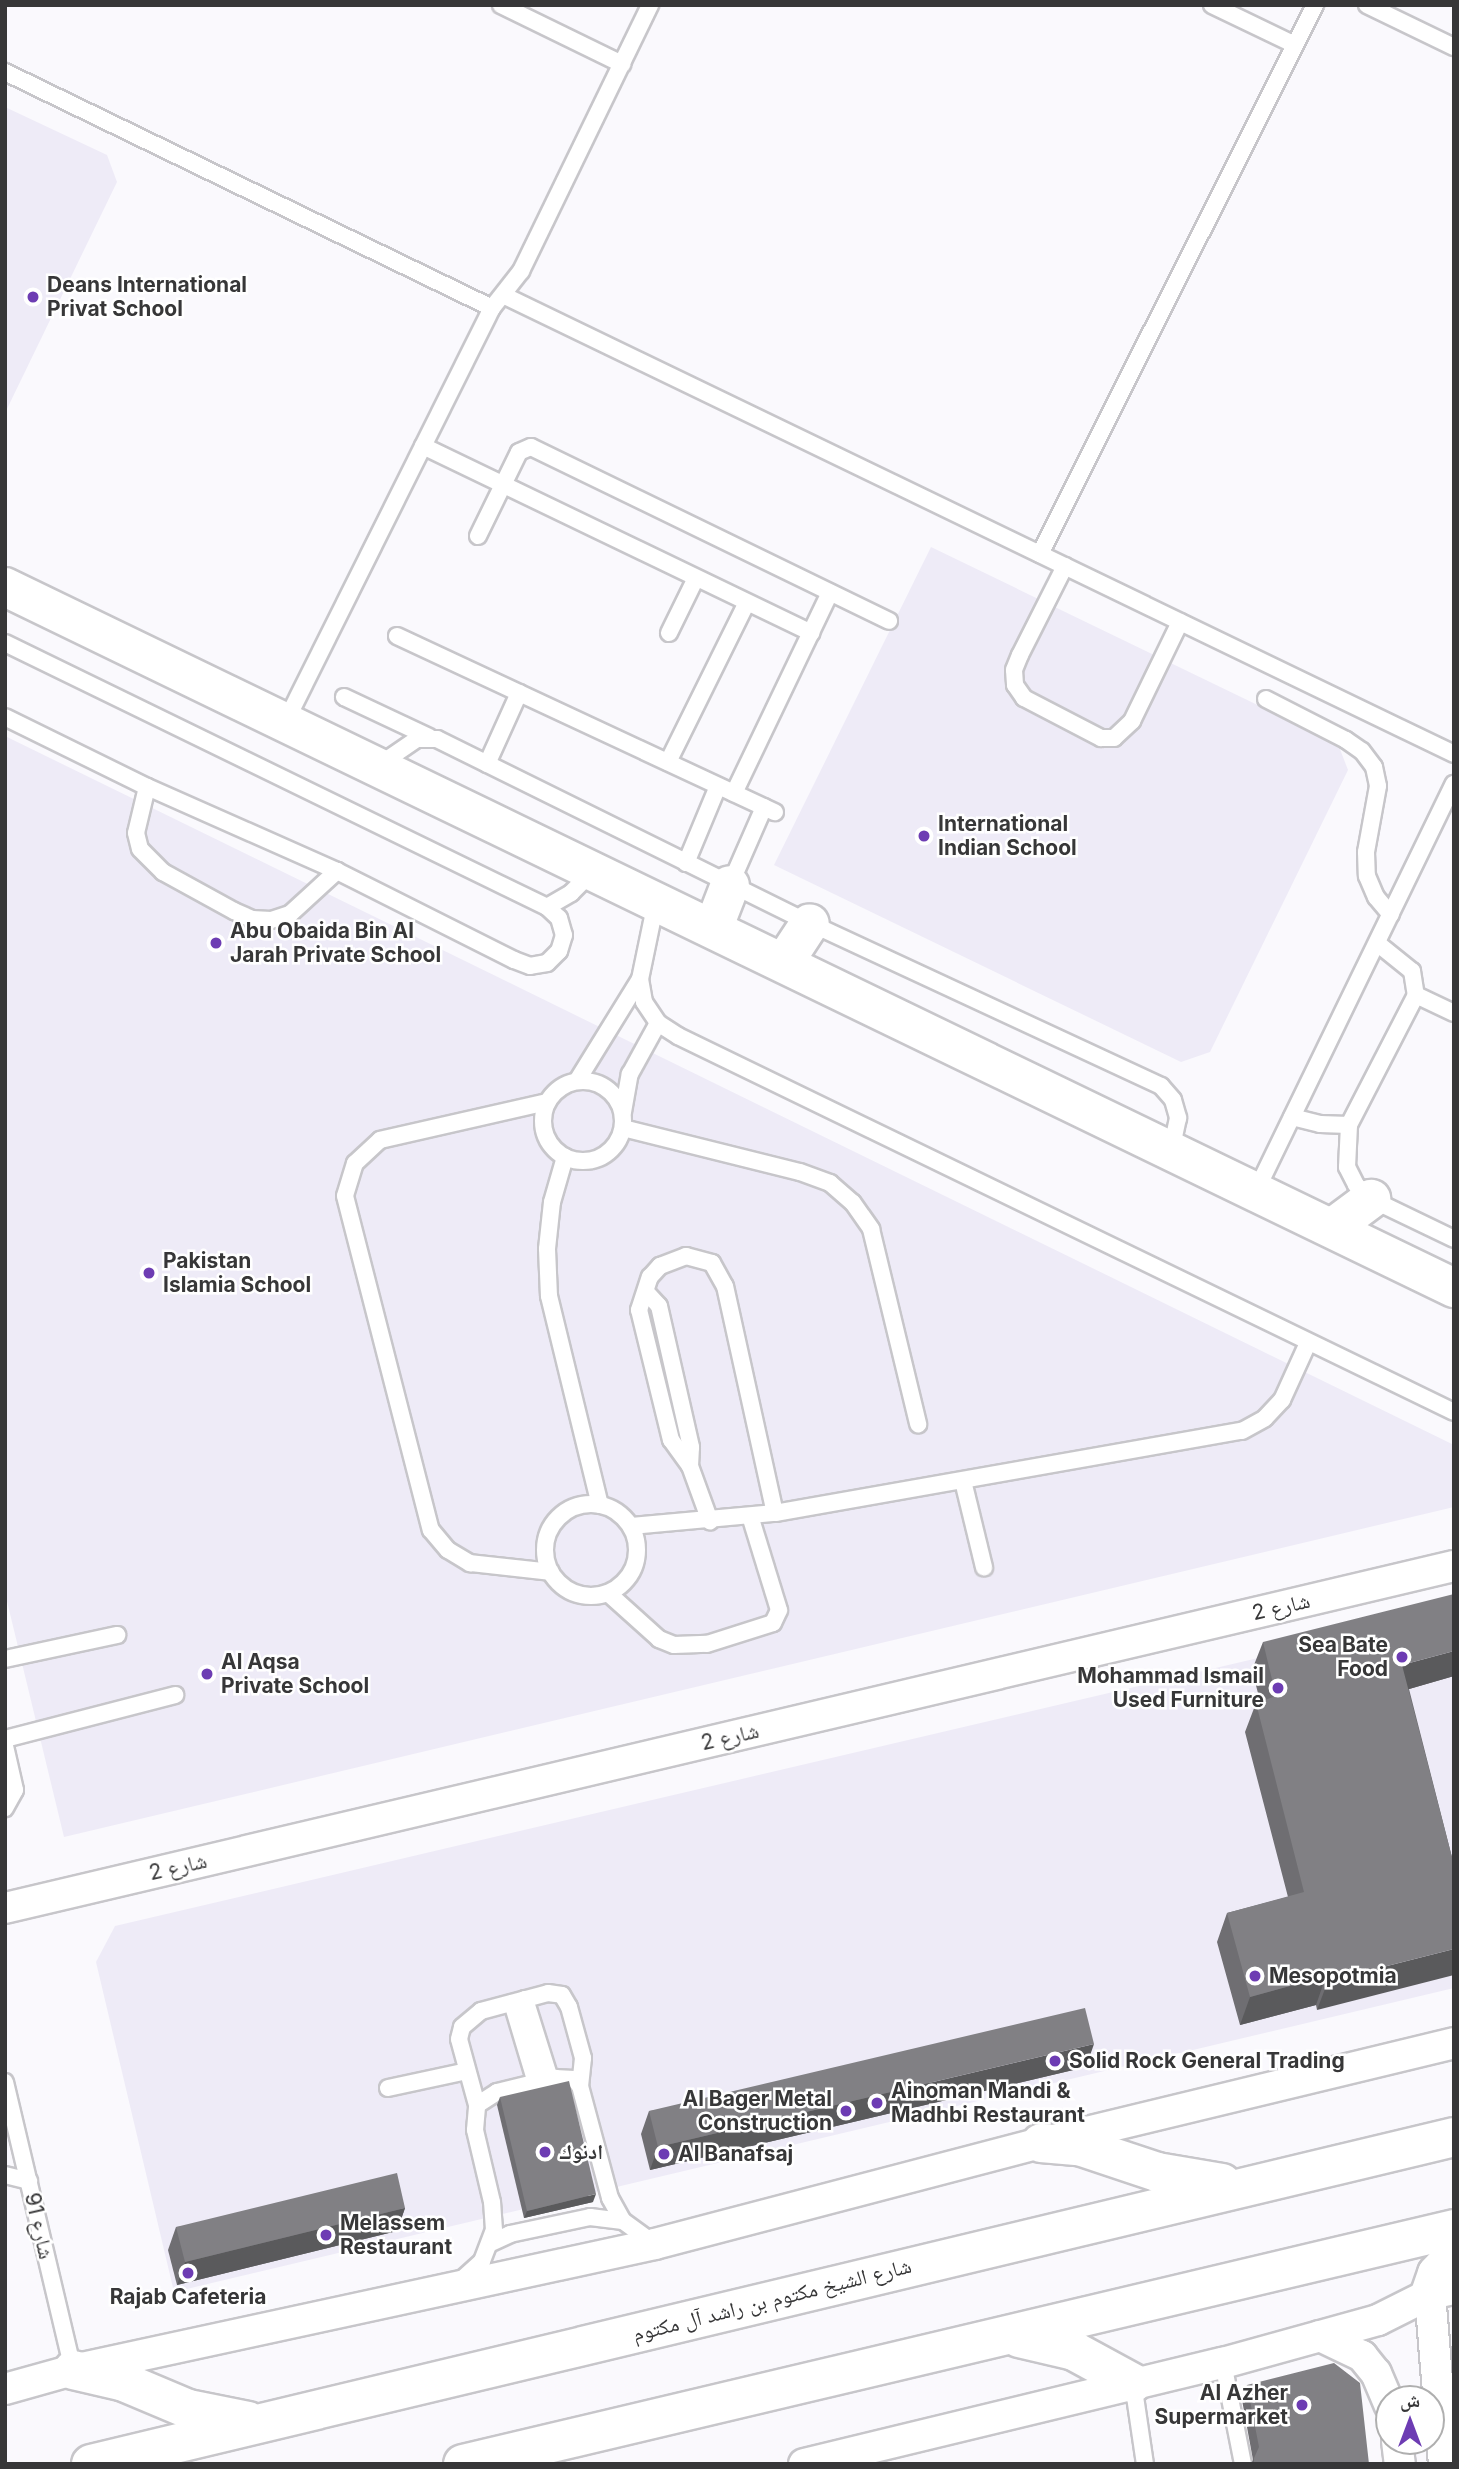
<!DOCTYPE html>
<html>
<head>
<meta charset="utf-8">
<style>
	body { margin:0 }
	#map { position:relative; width:1459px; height:2469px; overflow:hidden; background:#faf9fd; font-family:Inter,"Noto Naskh Arabic",sans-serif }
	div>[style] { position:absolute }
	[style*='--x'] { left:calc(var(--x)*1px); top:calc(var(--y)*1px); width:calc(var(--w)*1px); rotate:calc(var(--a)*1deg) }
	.built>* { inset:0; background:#eeebf7 }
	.roads { filter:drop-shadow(2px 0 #c7c6ca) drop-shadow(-2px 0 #c7c6ca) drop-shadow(0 2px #c7c6ca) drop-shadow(0 -2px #c7c6ca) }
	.service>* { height:16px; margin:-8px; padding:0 8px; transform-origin:8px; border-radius:8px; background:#fff }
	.service>.ring { margin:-8px; padding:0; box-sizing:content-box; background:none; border:16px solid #fff; border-radius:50% }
	.minor>* { height:30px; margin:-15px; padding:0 15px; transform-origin:15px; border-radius:15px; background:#fff }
	.tertiary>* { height:38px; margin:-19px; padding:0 19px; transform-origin:19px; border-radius:19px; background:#fff }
	.primary>* { height:38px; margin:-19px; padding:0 19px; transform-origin:19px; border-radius:19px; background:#fff }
	.wall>* { inset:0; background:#6f6e72 }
	.shaded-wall>* { inset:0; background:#5a5a5c }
	.building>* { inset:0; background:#818084 }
	.dots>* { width:19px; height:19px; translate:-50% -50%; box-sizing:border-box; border:4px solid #fff; border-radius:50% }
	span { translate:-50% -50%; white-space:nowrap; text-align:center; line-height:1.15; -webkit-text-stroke:5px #fff; paint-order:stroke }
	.poi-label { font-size:21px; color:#373738; font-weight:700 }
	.left { translate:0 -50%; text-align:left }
	.right { translate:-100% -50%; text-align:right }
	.street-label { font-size:21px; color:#373738 }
	.frame { position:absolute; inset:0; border:7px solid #373738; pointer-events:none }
	.north { position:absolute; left:1375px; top:2385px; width:70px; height:70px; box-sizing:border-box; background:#fff; border:2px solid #afafaf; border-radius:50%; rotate:0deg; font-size:19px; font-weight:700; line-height:28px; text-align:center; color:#373738 }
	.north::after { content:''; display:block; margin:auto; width:24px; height:32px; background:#6d3cb3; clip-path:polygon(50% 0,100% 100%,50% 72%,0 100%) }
</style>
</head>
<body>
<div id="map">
	<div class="built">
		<div style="clip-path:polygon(5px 107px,107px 155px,117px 182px,5px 413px)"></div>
		<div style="clip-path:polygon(931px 547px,1338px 744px,1348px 770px,1210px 1052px,1181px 1062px,774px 865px)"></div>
		<div style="clip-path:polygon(5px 736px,1454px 1445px,1454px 1507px,64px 1837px,5px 1593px)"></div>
		<div style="clip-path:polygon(1454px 1612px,1454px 1988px,174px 2292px,96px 1962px,115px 1926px)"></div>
	</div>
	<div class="roads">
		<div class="service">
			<div style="--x:501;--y:5;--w:135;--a:26"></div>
			<div style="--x:1212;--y:5;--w:92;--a:25.7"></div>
			<div style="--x:1367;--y:5;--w:97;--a:25.8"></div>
			<div style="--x:5;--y:72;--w:541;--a:25.85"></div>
			<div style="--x:505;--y:296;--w:1054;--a:25.76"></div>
			<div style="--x:423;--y:446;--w:431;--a:25.7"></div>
			<div style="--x:478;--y:536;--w:93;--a:-64"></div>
			<div style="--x:519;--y:452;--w:13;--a:-23"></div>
			<div style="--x:531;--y:447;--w:398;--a:25.9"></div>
			<div style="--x:1040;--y:554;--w:614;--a:-63.39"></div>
			<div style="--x:1065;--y:566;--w:100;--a:116.8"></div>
			<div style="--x:1020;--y:655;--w:16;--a:112"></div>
			<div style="--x:1014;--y:670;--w:15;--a:86"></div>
			<div style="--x:1015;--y:685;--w:16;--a:55"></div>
			<div style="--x:1024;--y:698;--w:87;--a:27.5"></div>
			<div style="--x:1101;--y:738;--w:13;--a:0"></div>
			<div style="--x:1114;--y:738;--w:25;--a:-43"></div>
			<div style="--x:1132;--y:721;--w:110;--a:-64.1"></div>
			<div style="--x:669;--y:633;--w:61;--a:-63.9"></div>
			<div style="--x:397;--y:636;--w:417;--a:25"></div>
			<div style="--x:5;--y:643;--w:603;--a:25.97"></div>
			<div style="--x:547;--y:907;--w:16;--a:43"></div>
			<div style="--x:559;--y:918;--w:18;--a:74"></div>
			<div style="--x:564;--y:935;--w:17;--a:107"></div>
			<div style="--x:559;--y:951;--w:17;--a:135"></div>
			<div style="--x:547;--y:963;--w:17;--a:170"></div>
			<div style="--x:530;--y:966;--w:17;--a:-159"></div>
			<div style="--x:514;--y:960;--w:198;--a:-153.3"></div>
			<div style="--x:337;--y:871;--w:208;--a:-156.1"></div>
			<div style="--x:147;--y:787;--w:158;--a:-153.8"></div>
			<div style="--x:344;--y:697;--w:94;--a:25.2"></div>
			<div style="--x:1266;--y:699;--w:90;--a:27.1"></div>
			<div style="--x:1346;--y:740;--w:19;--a:35"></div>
			<div style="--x:1362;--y:751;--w:20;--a:53"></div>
			<div style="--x:1374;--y:767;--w:19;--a:78"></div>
			<div style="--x:1378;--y:786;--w:67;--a:100.3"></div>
			<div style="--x:1366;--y:852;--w:24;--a:88"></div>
			<div style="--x:1367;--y:876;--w:23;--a:67"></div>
			<div style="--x:1376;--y:897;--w:23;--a:50"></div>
			<div style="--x:285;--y:723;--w:464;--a:-63.5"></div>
			<div style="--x:492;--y:308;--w:47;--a:-51.9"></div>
			<div style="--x:521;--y:271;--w:296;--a:-64.1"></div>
			<div style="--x:668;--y:762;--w:178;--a:-63.7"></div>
			<div style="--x:487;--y:764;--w:78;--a:-65.7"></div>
			<div style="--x:379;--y:765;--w:46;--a:-34.4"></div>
			<div style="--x:417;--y:739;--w:20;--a:0"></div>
			<div style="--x:437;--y:739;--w:416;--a:26.3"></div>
			<div style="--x:810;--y:923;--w:387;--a:24.9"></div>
			<div style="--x:1161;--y:1086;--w:18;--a:49"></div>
			<div style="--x:1173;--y:1100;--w:19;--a:74"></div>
			<div style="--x:1178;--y:1118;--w:33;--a:102"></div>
			<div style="--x:147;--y:787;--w:47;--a:103.4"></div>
			<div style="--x:136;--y:833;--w:16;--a:76"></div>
			<div style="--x:140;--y:849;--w:33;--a:45"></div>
			<div style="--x:163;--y:872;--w:81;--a:28.8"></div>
			<div style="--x:234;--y:911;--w:20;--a:24"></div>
			<div style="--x:252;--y:919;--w:19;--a:3"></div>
			<div style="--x:271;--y:920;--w:20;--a:-18"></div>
			<div style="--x:290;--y:914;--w:64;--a:-42.5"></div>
			<div style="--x:734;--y:793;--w:222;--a:-64.4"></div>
			<div style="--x:686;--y:863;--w:83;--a:-67.4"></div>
			<div style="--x:730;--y:885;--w:85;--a:-66.4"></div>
			<div style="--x:656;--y:902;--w:79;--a:101.7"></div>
			<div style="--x:640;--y:979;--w:23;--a:80"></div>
			<div style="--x:644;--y:1002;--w:25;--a:56"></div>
			<div style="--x:658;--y:1023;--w:24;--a:33"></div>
			<div style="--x:678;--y:1036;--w:862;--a:25.85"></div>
			<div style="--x:547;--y:907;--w:28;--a:-30"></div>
			<div style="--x:571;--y:893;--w:30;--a:-45"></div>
			<div style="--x:1377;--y:943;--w:45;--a:38.7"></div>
			<div style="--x:1412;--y:971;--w:24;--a:81"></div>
			<div style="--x:1416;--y:995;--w:146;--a:117.3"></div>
			<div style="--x:1349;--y:1125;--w:42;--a:92.7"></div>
			<div style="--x:1347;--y:1167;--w:20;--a:63"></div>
			<div style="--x:1356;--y:1185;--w:21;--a:43"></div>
			<div style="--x:1371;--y:1199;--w:92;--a:25.7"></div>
			<div style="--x:1416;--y:995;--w:42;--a:25.3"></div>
			<div style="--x:577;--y:1081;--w:120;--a:-58.3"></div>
			<div class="ring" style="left:543px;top:1081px;width:64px;height:64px"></div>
			<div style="--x:547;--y:1102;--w:171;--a:167.2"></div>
			<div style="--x:380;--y:1140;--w:34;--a:137"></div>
			<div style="--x:355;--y:1163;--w:34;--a:107"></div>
			<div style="--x:345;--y:1196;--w:345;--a:75.6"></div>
			<div style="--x:431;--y:1530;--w:26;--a:50"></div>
			<div style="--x:448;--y:1550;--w:26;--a:31"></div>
			<div style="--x:470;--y:1563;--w:81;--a:6.3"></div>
			<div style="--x:623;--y:1112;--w:39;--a:-80"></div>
			<div style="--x:630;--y:1074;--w:58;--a:-61.2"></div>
			<div style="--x:1292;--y:1117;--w:29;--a:14"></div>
			<div style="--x:1320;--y:1124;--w:29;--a:2"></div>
			<div style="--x:623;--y:1128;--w:182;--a:14"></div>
			<div style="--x:800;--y:1172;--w:32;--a:20"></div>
			<div style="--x:830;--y:1183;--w:30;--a:41"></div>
			<div style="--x:853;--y:1203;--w:32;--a:55"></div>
			<div style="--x:871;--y:1229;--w:201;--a:76.4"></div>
			<div style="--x:565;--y:1157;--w:47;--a:106.1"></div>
			<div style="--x:552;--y:1202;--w:47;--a:96.1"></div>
			<div style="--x:547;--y:1249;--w:47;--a:87.6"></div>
			<div style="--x:549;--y:1296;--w:215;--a:76.3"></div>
			<div style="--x:1255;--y:1193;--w:455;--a:-64.1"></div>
			<div style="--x:646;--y:1292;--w:19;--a:47"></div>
			<div style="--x:659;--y:1306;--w:145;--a:77.2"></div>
			<div style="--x:691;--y:1447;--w:19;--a:93"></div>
			<div style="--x:690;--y:1466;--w:59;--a:70"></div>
			<div style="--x:690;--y:1466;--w:32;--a:-126"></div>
			<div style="--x:671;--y:1440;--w:134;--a:-103.8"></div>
			<div style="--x:639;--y:1310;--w:35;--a:-72"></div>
			<div style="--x:650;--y:1277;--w:15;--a:-48"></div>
			<div style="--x:660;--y:1266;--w:28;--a:-21"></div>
			<div style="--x:686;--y:1256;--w:27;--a:15"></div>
			<div style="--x:712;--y:1263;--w:26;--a:61"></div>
			<div style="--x:725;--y:1286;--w:232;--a:77.6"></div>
			<div style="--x:963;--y:1481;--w:89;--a:76.3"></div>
			<div class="ring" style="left:545px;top:1504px;width:76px;height:76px"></div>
			<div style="--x:631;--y:1526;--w:145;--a:-5.2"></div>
			<div style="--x:775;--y:1513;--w:474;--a:-10"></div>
			<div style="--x:1242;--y:1431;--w:26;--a:-29"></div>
			<div style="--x:1265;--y:1418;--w:25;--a:-47"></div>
			<div style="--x:1282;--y:1400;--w:63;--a:-65.5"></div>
			<div style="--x:608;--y:1593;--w:69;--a:42"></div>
			<div style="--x:659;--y:1639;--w:16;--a:22"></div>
			<div style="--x:674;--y:1645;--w:33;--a:-2"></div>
			<div style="--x:707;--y:1644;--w:69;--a:-17.7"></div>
			<div style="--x:773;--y:1623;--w:14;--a:-65"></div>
			<div style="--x:779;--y:1610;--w:98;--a:-107.1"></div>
			<div style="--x:5;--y:1659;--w:115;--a:-12.1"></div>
			<div style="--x:5;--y:1739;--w:176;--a:-14.5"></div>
			<div style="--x:5;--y:1746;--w:45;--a:77.2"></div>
			<div style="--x:15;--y:1790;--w:21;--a:119"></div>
			<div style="--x:525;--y:1999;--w:84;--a:72.6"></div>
			<div style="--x:512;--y:2003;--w:84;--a:73.3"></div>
			<div style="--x:5;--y:2082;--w:296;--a:76.7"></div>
			<div style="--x:388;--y:2088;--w:81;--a:-12.1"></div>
			<div style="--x:477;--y:2105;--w:68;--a:-105.3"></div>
			<div style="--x:459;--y:2039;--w:12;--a:-76"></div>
			<div style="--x:462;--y:2027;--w:25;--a:-40"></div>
			<div style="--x:481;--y:2011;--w:69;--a:-15"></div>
			<div style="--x:548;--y:1993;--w:14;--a:8"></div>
			<div style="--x:562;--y:1995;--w:14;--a:60"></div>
			<div style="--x:569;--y:2007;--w:53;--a:74.6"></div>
			<div style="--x:583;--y:2058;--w:28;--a:96"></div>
			<div style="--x:5;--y:2175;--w:25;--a:14"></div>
			<div style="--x:491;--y:2243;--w:21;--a:-25"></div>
			<div style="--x:510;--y:2234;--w:82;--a:-12"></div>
			<div style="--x:590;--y:2217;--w:33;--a:7"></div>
			<div style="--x:459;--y:2282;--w:31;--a:-42"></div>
			<div style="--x:482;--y:2261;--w:33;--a:-69"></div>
			<div style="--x:494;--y:2230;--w:28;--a:-94"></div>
			<div style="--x:492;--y:2202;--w:74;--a:-103.3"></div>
			<div style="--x:475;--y:2130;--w:25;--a:-85"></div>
			<div style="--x:477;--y:2105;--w:24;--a:-33"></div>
			<div style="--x:497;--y:2092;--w:60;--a:-13.6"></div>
			<div style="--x:555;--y:2078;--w:19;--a:3"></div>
			<div style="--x:574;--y:2079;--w:9;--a:49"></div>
			<div style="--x:580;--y:2086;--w:116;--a:75"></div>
			<div style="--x:610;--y:2198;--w:26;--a:61"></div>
			<div style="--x:623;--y:2221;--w:37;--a:36"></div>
			<div style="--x:1223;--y:2363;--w:103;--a:78.8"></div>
			<div style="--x:1133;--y:2383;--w:82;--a:81.6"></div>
		</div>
		<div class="minor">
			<div style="--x:5;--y:1908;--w:1489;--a:-13.28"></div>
			<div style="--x:1430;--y:2294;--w:171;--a:85.3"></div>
			<div style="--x:1320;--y:2336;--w:47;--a:25.5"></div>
			<div style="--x:1362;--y:2356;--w:22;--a:51"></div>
			<div style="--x:1376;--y:2373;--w:34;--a:67"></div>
			<div style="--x:5;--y:2389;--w:71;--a:-15.6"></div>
			<div style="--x:73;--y:2370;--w:595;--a:-12.22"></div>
			<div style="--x:655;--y:2244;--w:399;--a:-14.7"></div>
			<div style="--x:1041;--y:2143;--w:425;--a:-13.6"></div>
			<div style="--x:1397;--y:2441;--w:23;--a:83"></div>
			<div style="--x:804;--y:2464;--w:431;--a:-13.6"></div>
			<div style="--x:1223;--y:2363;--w:161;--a:-15.5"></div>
			<div style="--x:1378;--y:2320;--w:58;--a:-26.6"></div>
			<div style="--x:1430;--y:2294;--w:25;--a:-12"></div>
		</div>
		<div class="tertiary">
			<div style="--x:5;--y:587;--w:1610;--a:25.82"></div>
			<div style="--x:713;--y:929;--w:47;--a:-68.9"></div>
			<div style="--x:785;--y:961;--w:45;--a:-56.7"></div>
			<div style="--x:1332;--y:1228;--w:49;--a:-36.6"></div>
		</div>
		<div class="primary">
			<div style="--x:1041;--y:2143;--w:38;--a:5"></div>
			<div style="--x:1079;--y:2146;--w:82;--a:18.4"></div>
			<div style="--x:1157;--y:2172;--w:66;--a:9.6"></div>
			<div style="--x:1430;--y:2294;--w:21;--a:-71"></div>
			<div style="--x:1437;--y:2274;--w:25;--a:-47"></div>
			<div style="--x:1019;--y:2338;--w:57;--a:13.3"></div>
			<div style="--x:1074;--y:2351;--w:67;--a:28.5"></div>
			<div style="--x:73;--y:2370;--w:52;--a:13.2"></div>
			<div style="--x:124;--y:2382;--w:69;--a:22.9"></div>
			<div style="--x:188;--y:2409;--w:61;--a:11.3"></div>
			<div style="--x:91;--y:2464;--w:1402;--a:-13.49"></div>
			<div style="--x:463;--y:2464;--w:1018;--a:-13.34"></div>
		</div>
	</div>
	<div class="wall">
		<div style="clip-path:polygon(1263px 1642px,1454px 1676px,1409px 1689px,1454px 1865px,1317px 2010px,1316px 2005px,1240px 2025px,1217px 1942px,1227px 1913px,1288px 1897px,1245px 1732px,1256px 1703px,1260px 1701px,1252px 1670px)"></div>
		<div style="clip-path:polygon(1086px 2067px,650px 2170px,641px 2134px,649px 2111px)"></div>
		<div style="clip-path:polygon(500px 2097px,593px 2202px,524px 2218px,497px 2105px)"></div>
		<div style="clip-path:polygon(405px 2208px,397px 2231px,177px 2285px,168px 2250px,176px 2227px)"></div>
		<div style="clip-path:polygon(1247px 2385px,1369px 2464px,1251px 2464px,1253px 2460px,1242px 2400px)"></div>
	</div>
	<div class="shaded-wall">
		<div style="clip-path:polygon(1454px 1651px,1454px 1676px,1392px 1694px,1402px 1665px)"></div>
		<div style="clip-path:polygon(1454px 1949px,1454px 1975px,1317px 2010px,1328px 1981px)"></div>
		<div style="clip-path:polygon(1326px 1976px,1316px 2005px,1240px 2025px,1250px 1997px)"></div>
		<div style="clip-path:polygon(1094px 2044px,1086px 2067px,650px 2170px,658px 2147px)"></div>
		<div style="clip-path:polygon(596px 2194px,593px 2202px,524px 2218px,527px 2211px)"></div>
		<div style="clip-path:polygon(405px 2208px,397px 2231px,177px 2285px,185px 2262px)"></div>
	</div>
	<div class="building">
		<div style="clip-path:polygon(1454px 1594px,1454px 1651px,1402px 1665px,1454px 1865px,1454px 1949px,1328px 1981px,1326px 1976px,1250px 1997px,1227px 1913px,1304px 1892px,1256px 1703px,1276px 1696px,1263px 1642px)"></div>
		<div style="clip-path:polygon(1085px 2008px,1094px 2044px,658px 2147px,649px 2111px)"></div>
		<div style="clip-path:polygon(569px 2081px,596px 2194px,527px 2211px,500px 2097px)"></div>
		<div style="clip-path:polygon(397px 2173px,405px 2208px,185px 2262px,176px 2227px)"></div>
		<div style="clip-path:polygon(1334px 2363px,1360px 2383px,1369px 2464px,1254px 2464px,1254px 2458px,1259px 2447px,1247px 2385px)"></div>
	</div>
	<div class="dots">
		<div style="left:33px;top:297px;background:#6d3cb3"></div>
		<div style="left:924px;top:836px;background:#6d3cb3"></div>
		<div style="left:216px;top:943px;background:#6d3cb3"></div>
		<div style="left:149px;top:1273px;background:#6d3cb3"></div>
		<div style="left:1402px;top:1657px;background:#6d3cb3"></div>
		<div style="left:207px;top:1674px;background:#6d3cb3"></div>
		<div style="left:1278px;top:1688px;background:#6d3cb3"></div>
		<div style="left:1255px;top:1976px;background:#6d3cb3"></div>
		<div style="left:1055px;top:2061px;background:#6d3cb3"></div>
		<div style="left:877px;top:2103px;background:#6d3cb3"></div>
		<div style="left:846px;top:2111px;background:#6d3cb3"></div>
		<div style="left:545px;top:2152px;background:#6d3cb3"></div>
		<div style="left:664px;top:2154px;background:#6d3cb3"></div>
		<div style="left:326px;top:2235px;background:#6d3cb3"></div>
		<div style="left:188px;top:2273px;background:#6d3cb3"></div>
		<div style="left:1302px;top:2405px;background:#6d3cb3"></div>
	</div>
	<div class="poi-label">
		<span class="left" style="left:47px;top:297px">Deans International<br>Privat School</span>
		<span class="left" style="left:938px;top:836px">International<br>Indian School</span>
		<span class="left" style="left:230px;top:943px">Abu Obaida Bin Al<br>Jarah Private School</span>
		<span class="left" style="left:163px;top:1273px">Pakistan<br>Islamia School</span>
		<span class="right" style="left:1388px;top:1657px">Sea Bate<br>Food</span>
		<span class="left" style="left:221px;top:1674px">Al Aqsa<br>Private School</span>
		<span class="right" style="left:1264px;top:1688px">Mohammad Ismail<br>Used Furniture</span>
		<span class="left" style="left:1269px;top:1976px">Mesopotmia</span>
		<span class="left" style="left:1069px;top:2061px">Solid Rock General Trading</span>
		<span class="left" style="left:891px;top:2103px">Ainoman Mandi &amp;<br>Madhbi Restaurant</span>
		<span class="right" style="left:832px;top:2111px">Al Bager Metal<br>Construction</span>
		<span class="left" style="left:559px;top:2152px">ادنوك</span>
		<span class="left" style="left:678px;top:2154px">Al Banafsaj</span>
		<span class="left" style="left:340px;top:2235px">Melassem<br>Restaurant</span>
		<span style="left:188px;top:2297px">Rajab Cafeteria</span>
		<span class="right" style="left:1288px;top:2405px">Al Azher<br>Supermarket</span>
	</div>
	<div class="street-label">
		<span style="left:1281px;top:1607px;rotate:-13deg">شارع 2</span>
		<span style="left:730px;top:1737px;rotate:-13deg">شارع 2</span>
		<span style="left:178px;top:1867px;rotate:-13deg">شارع 2</span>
		<span style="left:39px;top:2226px;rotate:77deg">شارع 91</span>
		<span style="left:772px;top:2300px;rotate:-14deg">شارع الشيخ مكتوم بن راشد آل مكتوم</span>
	</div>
	<div class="frame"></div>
	<div class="north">ش</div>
</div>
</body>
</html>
